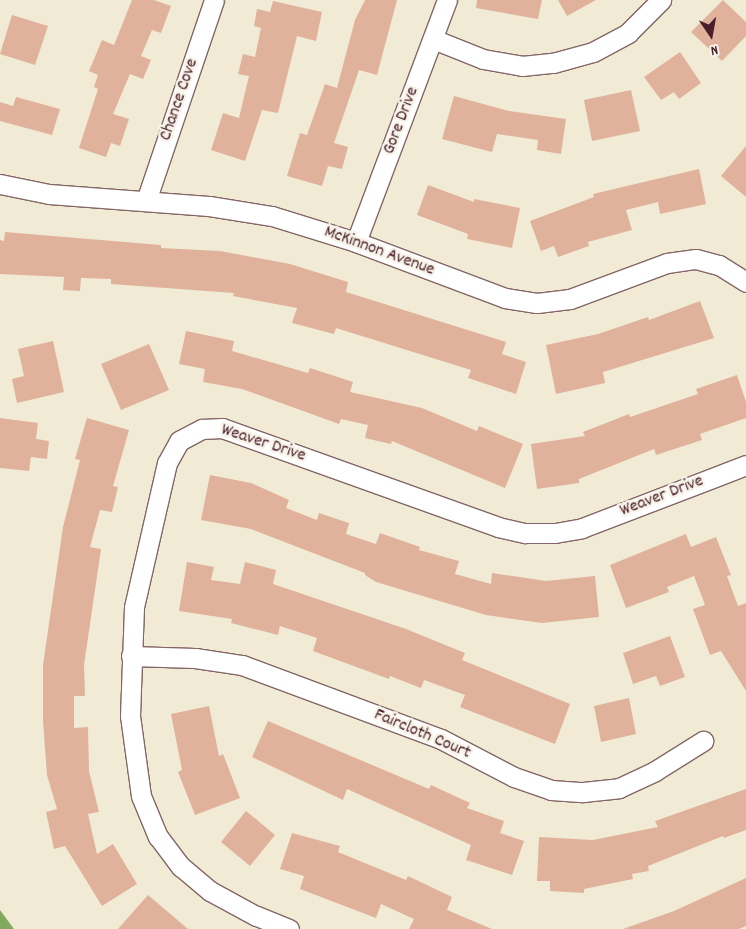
<!DOCTYPE html>
<html>
<head>
<meta charset="utf-8">
<style>
	body { margin:0 }
	#map { position:relative; width:746px; height:929px; overflow:hidden; background:#f1ebd5; font-family:Dekko,sans-serif }
	div>[style] { position:absolute }
	[style*='--x'] { left:calc(var(--x)*1px); top:calc(var(--y)*1px); width:calc(var(--w)*1px); rotate:calc(var(--a)*1deg) }
	.forest>* { inset:0; background:#81a95f }
	.building>* { inset:0; background:#e0b29b }
	.roads { filter:drop-shadow(1px 0 #846666) drop-shadow(-1px 0 #846666) drop-shadow(0 1px #846666) drop-shadow(0 -1px #846666) }
	.minor>* { height:19px; margin:-9.5px; padding:0 9.5px; transform-origin:9.5px; border-radius:9.5px; background:#fff }
	span { translate:-50% -50%; white-space:nowrap; text-align:center; line-height:1.15; -webkit-text-stroke:5px #f7f3e8; paint-order:stroke }
	.street-label { font-size:18px; color:#4a1f2b }
	.north { position:absolute; left:686px; top:10px; width:50px; height:50px; -webkit-text-stroke:4px #f7f3e8; paint-order:stroke; rotate:168deg; font-size:14px; font-weight:700; line-height:20px; text-align:center; color:#4a1f2b }
	.north::after { content:''; display:block; margin:auto; width:18px; height:22px; background:#4a1f2b; clip-path:polygon(50% 0,100% 100%,50% 72%,0 100%) }
</style>
</head>
<body>
<div id="map">
	<div class="forest">
		<div style="clip-path:polygon(0 910px,14px 929px,0 929px)"></div>
	</div>
	<div class="building">
		<div style="clip-path:polygon(132px 0,154px 0,171px 6px,161px 33px,152px 30px,141px 56px,151px 60px,143px 79px,130px 74px,113px 114px,129px 119px,120px 146px,111px 143px,106px 157px,79px 148px,98px 89px,94px 87px,98px 75px,89px 71px,102px 40px,114px 45px)"></div>
		<div style="clip-path:polygon(365px 0,397px 0,377px 75px,359px 70px,334px 143px,348px 147px,342px 169px,328px 166px,322px 186px,287px 176px,300px 133px,307px 135px,325px 84px,337px 88px,355px 20px)"></div>
		<div style="clip-path:polygon(477px 0,542px 0,538px 19px,476px 8px)"></div>
		<div style="clip-path:polygon(558px 0,596px 0,567px 16px)"></div>
		<div style="clip-path:polygon(723px 0,746px 22px,746px 36px,722px 61px,691px 32px)"></div>
		<div style="clip-path:polygon(273px 1px,322px 12px,316px 41px,297px 36px,278px 113px,262px 110px,245px 161px,211px 150px,223px 113px,239px 118px,249px 76px,238px 74px,243px 54px,255px 57px,261px 28px,254px 26px,257px 9px,270px 12px)"></div>
		<div style="clip-path:polygon(12px 15px,48px 26px,35px 65px,0 54px)"></div>
		<div style="clip-path:polygon(680px 52px,701px 83px,679px 99px,674px 92px,661px 100px,644px 77px)"></div>
		<div style="clip-path:polygon(631px 90px,640px 131px,592px 141px,584px 100px)"></div>
		<div style="clip-path:polygon(454px 96px,509px 111px,566px 119px,561px 154px,537px 150px,538px 140px,497px 134px,492px 152px,442px 139px)"></div>
		<div style="clip-path:polygon(16px 97px,60px 109px,52px 135px,0 121px,0 102px,13px 106px)"></div>
		<div style="clip-path:polygon(746px 146px,746px 197px,721px 176px)"></div>
		<div style="clip-path:polygon(699px 169px,706px 204px,660px 214px,658px 202px,626px 210px,632px 230px,588px 242px,589px 246px,558px 257px,554px 246px,541px 251px,530px 221px,594px 197px,593px 194px)"></div>
		<div style="clip-path:polygon(428px 185px,474px 202px,474px 199px,520px 208px,512px 248px,467px 239px,468px 234px,417px 215px)"></div>
		<div style="clip-path:polygon(5px 232px,161px 245px,161px 248px,220px 251px,290px 264px,348px 282px,346px 292px,506px 342px,502px 354px,526px 362px,516px 394px,468px 378px,471px 370px,336px 328px,334px 334px,292px 323px,297px 308px,233px 296px,234px 293px,111px 284px,111px 279px,81px 278px,80px 291px,63px 290px,64px 277px,0 274px,0 240px,4px 241px)"></div>
		<div style="clip-path:polygon(700px 301px,714px 338px,603px 372px,605px 383px,556px 394px,546px 345px,598px 334px,648px 317px,649px 320px)"></div>
		<div style="clip-path:polygon(186px 331px,234px 341px,232px 351px,308px 373px,310px 368px,353px 382px,350px 392px,422px 408px,477px 431px,479px 426px,523px 444px,505px 488px,392px 441px,391px 444px,365px 438px,368px 425px,341px 419px,339px 424px,242px 389px,203px 382px,205px 369px,179px 364px)"></div>
		<div style="clip-path:polygon(53px 341px,64px 392px,17px 403px,12px 379px,24px 376px,18px 349px)"></div>
		<div style="clip-path:polygon(149px 344px,169px 390px,121px 410px,101px 364px)"></div>
		<div style="clip-path:polygon(737px 375px,746px 402px,746px 418px,700px 434px,702px 440px,656px 455px,654px 449px,579px 479px,579px 483px,537px 489px,531px 444px,585px 436px,583px 432px,629px 414px,630px 417px,698px 394px,696px 389px)"></div>
		<div style="clip-path:polygon(0 418px,38px 423px,36px 439px,49px 441px,47px 459px,31px 457px,29px 471px,0 468px)"></div>
		<div style="clip-path:polygon(87px 418px,129px 430px,113px 486px,118px 487px,112px 512px,100px 510px,90px 547px,101px 549px,84px 665px,85px 696px,74px 696px,74px 728px,88px 727px,89px 771px,99px 812px,88px 814px,97px 854px,113px 844px,137px 884px,102px 906px,65px 846px,54px 849px,46px 812px,57px 809px,47px 775px,43px 721px,43px 665px,63px 527px,80px 460px,75px 459px)"></div>
		<div style="clip-path:polygon(210px 475px,251px 483px,289px 500px,286px 508px,317px 520px,319px 513px,349px 523px,346px 534px,376px 544px,380px 533px,420px 547px,419px 550px,459px 561px,455px 574px,491px 584px,492px 573px,546px 581px,595px 576px,599px 617px,542px 623px,486px 615px,376px 582px,365px 575px,365px 573px,251px 529px,201px 520px)"></div>
		<div style="clip-path:polygon(686px 534px,691px 547px,716px 537px,731px 575px,727px 576px,738px 606px,746px 603px,746px 691px,721px 651px,710px 655px,693px 609px,705px 605px,694px 576px,667px 587px,669px 592px,626px 608px,610px 565px)"></div>
		<div style="clip-path:polygon(187px 562px,214px 567px,211px 580px,240px 584px,245px 562px,276px 570px,273px 584px,406px 629px,465px 653px,462px 660px,570px 704px,555px 744px,460px 707px,465px 695px,424px 680px,421px 688px,390px 676px,389px 679px,313px 651px,317px 638px,280px 626px,278px 635px,231px 623px,232px 619px,179px 611px)"></div>
		<div style="clip-path:polygon(670px 636px,685px 677px,660px 686px,656px 676px,633px 684px,623px 653px)"></div>
		<div style="clip-path:polygon(629px 698px,636px 734px,601px 742px,594px 706px)"></div>
		<div style="clip-path:polygon(209px 706px,219px 756px,223px 754px,240px 798px,195px 815px,178px 772px,182px 770px,171px 714px)"></div>
		<div style="clip-path:polygon(268px 721px,429px 789px,431px 785px,470px 803px,467px 808px,504px 821px,500px 833px,524px 841px,512px 875px,466px 860px,471px 845px,400px 813px,347px 789px,343px 800px,252px 757px)"></div>
		<div style="clip-path:polygon(746px 789px,746px 830px,724px 838px,723px 836px,648px 866px,649px 871px,632px 874px,633px 879px,584px 889px,584px 893px,550px 891px,550px 881px,537px 881px,539px 837px,593px 840px,658px 827px,655px 821px)"></div>
		<div style="clip-path:polygon(246px 811px,275px 835px,250px 866px,221px 842px)"></div>
		<div style="clip-path:polygon(292px 833px,340px 846px,338px 852px,406px 880px,408px 876px,452px 897px,447px 910px,492px 929px,409px 929px,414px 919px,381px 904px,376px 918px,300px 889px,304px 876px,280px 869px)"></div>
		<div style="clip-path:polygon(746px 878px,746px 926px,739px 929px,623px 929px,674px 911px)"></div>
		<div style="clip-path:polygon(148px 895px,188px 929px,118px 929px)"></div>
	</div>
	<div class="roads">
		<div class="minor">
			<div style="--x:433;--y:39;--w:54;--a:21.8"></div>
			<div style="--x:483;--y:59;--w:40;--a:10"></div>
			<div style="--x:522;--y:66;--w:31;--a:-6"></div>
			<div style="--x:553;--y:63;--w:41;--a:-15.4"></div>
			<div style="--x:593;--y:52;--w:40;--a:-28"></div>
			<div style="--x:628;--y:33;--w:47;--a:-45"></div>
			<div style="--x:0;--y:184;--w:50;--a:11.5"></div>
			<div style="--x:49;--y:194;--w:160;--a:4.3"></div>
			<div style="--x:209;--y:206;--w:64;--a:9"></div>
			<div style="--x:272;--y:216;--w:88;--a:17.2"></div>
			<div style="--x:356;--y:242;--w:159;--a:20.6"></div>
			<div style="--x:505;--y:298;--w:32;--a:9"></div>
			<div style="--x:537;--y:303;--w:33;--a:-7"></div>
			<div style="--x:570;--y:299;--w:103;--a:-20.4"></div>
			<div style="--x:667;--y:263;--w:29;--a:-8"></div>
			<div style="--x:696;--y:259;--w:24;--a:15"></div>
			<div style="--x:719;--y:265;--w:32;--a:32"></div>
			<div style="--x:146;--y:201;--w:212;--a:-71.3"></div>
			<div style="--x:356;--y:242;--w:259;--a:-69.4"></div>
			<div style="--x:131;--y:656;--w:64;--a:1.8"></div>
			<div style="--x:195;--y:658;--w:48;--a:8.5"></div>
			<div style="--x:242;--y:665;--w:212;--a:20.4"></div>
			<div style="--x:441;--y:739;--w:82;--a:27.5"></div>
			<div style="--x:514;--y:777;--w:39;--a:19"></div>
			<div style="--x:551;--y:790;--w:32;--a:4"></div>
			<div style="--x:583;--y:792;--w:36;--a:-6"></div>
			<div style="--x:619;--y:788;--w:40;--a:-25"></div>
			<div style="--x:655;--y:771;--w:57;--a:-32"></div>
			<div style="--x:289;--y:929;--w:35;--a:-158"></div>
			<div style="--x:256;--y:916;--w:52;--a:-151.5"></div>
			<div style="--x:210;--y:891;--w:38;--a:-140"></div>
			<div style="--x:181;--y:867;--w:38;--a:-127"></div>
			<div style="--x:158;--y:837;--w:44;--a:-112.5"></div>
			<div style="--x:141;--y:796;--w:81;--a:-97.8"></div>
			<div style="--x:130;--y:716;--w:109;--a:-87.9"></div>
			<div style="--x:134;--y:607;--w:148;--a:-77.1"></div>
			<div style="--x:167;--y:463;--w:25;--a:-61"></div>
			<div style="--x:179;--y:441;--w:26;--a:-28"></div>
			<div style="--x:202;--y:429;--w:20;--a:-3"></div>
			<div style="--x:222;--y:428;--w:293;--a:19.7"></div>
			<div style="--x:498;--y:527;--w:28;--a:13"></div>
			<div style="--x:525;--y:533;--w:30;--a:0"></div>
			<div style="--x:555;--y:533;--w:27;--a:-10"></div>
			<div style="--x:582;--y:528;--w:176;--a:-21"></div>
		</div>
	</div>
	<div class="street-label">
		<span style="left:180px;top:100px;rotate:-71deg">Chance Cove</span>
		<span style="left:402px;top:121px;rotate:-69deg">Gore Drive</span>
		<span style="left:379px;top:252px;rotate:20deg">McKinnon Avenue</span>
		<span style="left:263px;top:444px;rotate:18deg">Weaver Drive</span>
		<span style="left:662px;top:497px;rotate:-21deg">Weaver Drive</span>
		<span style="left:422px;top:735px;rotate:23deg">Faircloth Court</span>
	</div>
	<div class="north">N</div>
</div>
</body>
</html>
